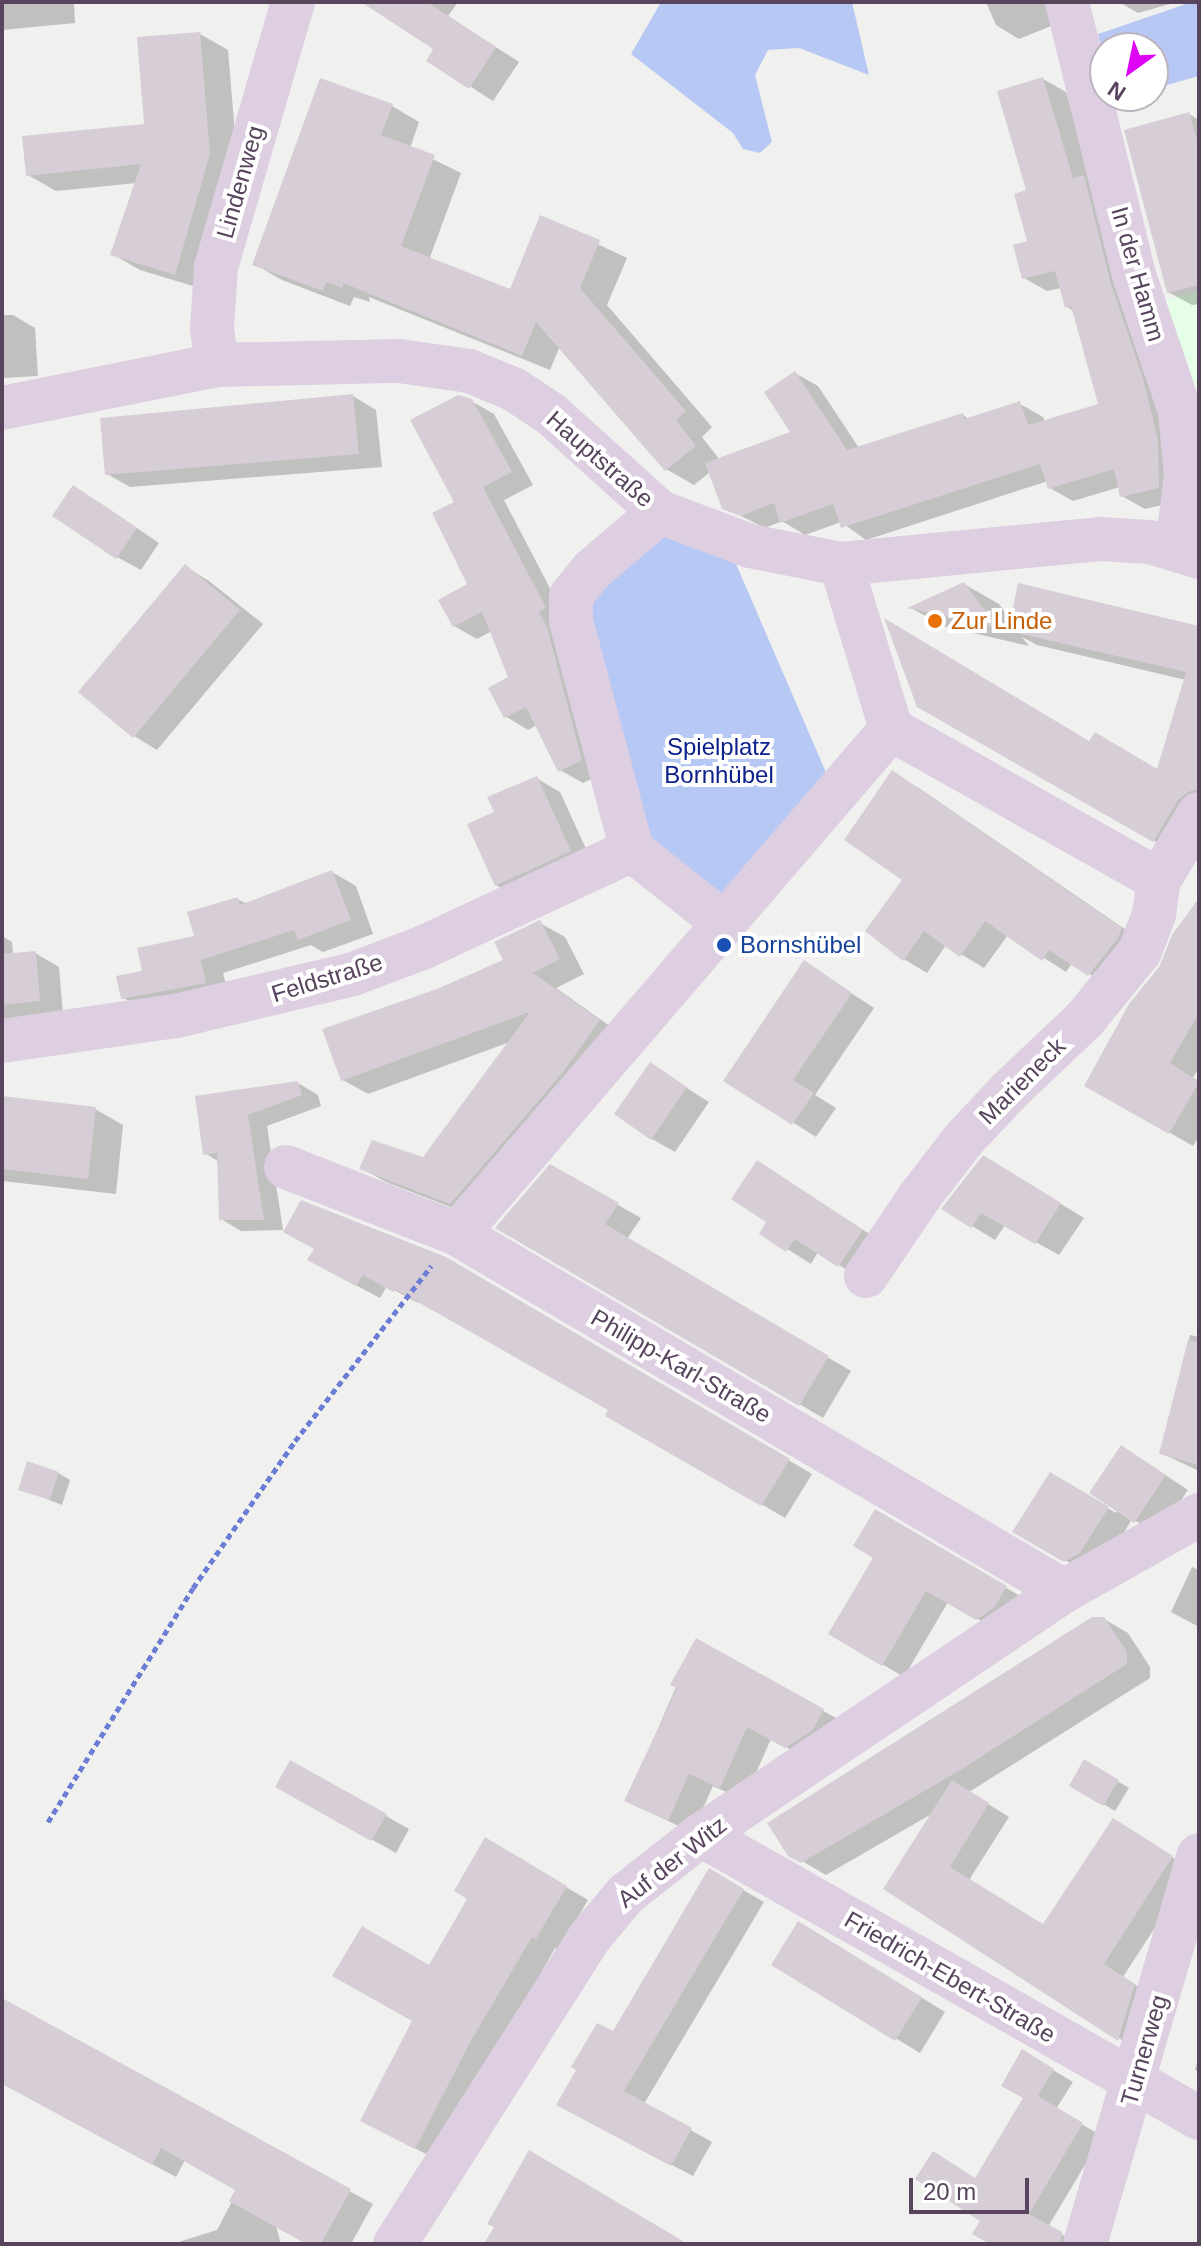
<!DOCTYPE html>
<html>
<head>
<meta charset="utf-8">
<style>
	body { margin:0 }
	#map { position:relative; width:1201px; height:2246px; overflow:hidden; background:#f0f1ee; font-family:Helvetica,sans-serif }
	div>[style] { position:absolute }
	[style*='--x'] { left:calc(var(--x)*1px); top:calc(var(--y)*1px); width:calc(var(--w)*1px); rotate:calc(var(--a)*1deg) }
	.commercial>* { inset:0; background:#e6fee7 }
	.green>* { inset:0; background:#b8c8f4 }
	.shadow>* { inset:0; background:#0003 }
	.building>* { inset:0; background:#d6cdd7 }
	.path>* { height:5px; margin-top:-2.5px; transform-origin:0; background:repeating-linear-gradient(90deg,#6c7dd6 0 6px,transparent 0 10px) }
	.minor>* { height:44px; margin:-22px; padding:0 22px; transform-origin:22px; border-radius:22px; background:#decee2 }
	.dots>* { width:22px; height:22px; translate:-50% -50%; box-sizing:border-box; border:4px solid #fff; border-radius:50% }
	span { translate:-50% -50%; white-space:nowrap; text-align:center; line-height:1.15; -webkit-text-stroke:8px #fff; paint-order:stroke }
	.street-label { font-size:24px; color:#59445e }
	.food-label { font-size:24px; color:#c56008 }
	.left { translate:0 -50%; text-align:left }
	.park-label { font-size:24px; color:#0c2189 }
	.transit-label { font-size:24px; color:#164399 }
	.frame { position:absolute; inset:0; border:4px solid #59445e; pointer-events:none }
	.north { position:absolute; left:1089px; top:32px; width:80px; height:80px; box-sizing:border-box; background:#fff; border:2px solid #bdb4bf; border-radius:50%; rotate:213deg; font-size:22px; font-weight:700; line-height:32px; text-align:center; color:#59445e }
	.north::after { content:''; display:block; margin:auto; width:28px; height:36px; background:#dd04f6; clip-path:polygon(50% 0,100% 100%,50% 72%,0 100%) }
	.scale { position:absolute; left:909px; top:2178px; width:120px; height:36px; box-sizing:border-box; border:4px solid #59445e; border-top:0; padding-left:10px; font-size:24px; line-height:28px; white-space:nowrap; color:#59445e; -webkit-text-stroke:6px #fff; paint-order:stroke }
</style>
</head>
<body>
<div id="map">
	<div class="commercial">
		<div style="clip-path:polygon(1199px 291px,1199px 549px,1158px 302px)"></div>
	</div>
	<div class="green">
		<div style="clip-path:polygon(661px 2px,852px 2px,869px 75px,799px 48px,768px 50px,755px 75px,772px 142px,760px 153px,743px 149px,733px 133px,631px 54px)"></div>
		<div style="clip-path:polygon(1192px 2px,1199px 2px,1199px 76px,1153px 89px,1153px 48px,1105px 48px,1105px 66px,1098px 34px)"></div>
		<div style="clip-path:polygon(661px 528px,733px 557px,828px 777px,722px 906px,643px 842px,580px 598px)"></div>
	</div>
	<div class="shadow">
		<div style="clip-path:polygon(2px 2px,74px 2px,75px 23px,2px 30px)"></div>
		<div style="clip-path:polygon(364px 2px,458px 2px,448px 16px,519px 62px,493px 101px,429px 60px,436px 49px)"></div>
		<div style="clip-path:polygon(986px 2px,1063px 2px,1066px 20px,1019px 39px,996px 25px)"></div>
		<div style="clip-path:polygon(1119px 2px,1177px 2px,1138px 13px)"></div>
		<div style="clip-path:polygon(200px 34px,228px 50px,238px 170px,203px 289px,140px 270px,112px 254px,137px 183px,56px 191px,28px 175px,146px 125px)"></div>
		<div style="clip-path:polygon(1043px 79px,1066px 92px,1092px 182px,1107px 190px,1182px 500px,1145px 509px,1122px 496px,1120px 487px,1073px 501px,1050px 488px,1048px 481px,866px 540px,841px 522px,805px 535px,782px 521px,765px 528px,723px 507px,710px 472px,694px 485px,666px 469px,560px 346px,550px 370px,369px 297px,370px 302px,354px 297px,350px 306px,282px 280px,254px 264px,392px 106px,419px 122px,410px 148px,461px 173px,429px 260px,511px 292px,542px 218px,627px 258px,607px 305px,712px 427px,702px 437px,720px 460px,793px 433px,795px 373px,818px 386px,859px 448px,963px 415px,970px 420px,1020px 404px,1043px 417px,1045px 422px,1101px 406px,1075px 312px,1067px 307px,1061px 288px,1047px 291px,1024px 278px,1029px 242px,1029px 192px)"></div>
		<div style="clip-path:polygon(1189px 114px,1199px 120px,1199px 304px,1192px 305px,1168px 292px)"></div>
		<div style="clip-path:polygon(2px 315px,13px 315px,35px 328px,38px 376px,2px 378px)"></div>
		<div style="clip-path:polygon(353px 396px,376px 410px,382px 467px,130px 487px,107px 474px)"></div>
		<div style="clip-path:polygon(471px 401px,494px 414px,533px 485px,504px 500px,567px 621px,604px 773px,583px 783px,560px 770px,537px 725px,528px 730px,505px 716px,510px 678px,492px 631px,477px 639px,454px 626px,469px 585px,456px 503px)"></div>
		<div style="clip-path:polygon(97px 501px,159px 543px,141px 570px,117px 557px)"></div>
		<div style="clip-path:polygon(186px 567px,209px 581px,263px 624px,157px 750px,134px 736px)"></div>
		<div style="clip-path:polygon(964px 584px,999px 604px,1012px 622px,1199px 628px,1199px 826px,1181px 856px,919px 706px,1090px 743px,1158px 772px,1186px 680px,1037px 645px,1022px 637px,1029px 646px,943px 626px,911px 608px)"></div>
		<div style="clip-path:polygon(536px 778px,560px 792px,593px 864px,520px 899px,496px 885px,497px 813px)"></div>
		<div style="clip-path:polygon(916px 786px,1145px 943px,1112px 988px,1072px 963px,1066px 972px,1008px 935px,984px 968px,946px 945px,927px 973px,904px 959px,905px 880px)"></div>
		<div style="clip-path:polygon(332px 872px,356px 886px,373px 934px,323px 952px,311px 945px,223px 973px,229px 996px,146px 1011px,122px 997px,144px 972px,196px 938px,237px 899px,247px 904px)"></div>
		<div style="clip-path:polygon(1196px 902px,1199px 904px,1199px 1067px,1193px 1078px,1199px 1081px,1199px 1136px,1193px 1146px,1087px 1085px,1161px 967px,1175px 934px)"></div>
		<div style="clip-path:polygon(540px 923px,565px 937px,584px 974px,556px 988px,624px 1036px,476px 1217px,386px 1182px,361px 1168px,424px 1159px,510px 1042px,368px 1094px,343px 1080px,438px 991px,505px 961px)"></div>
		<div style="clip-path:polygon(2px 936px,12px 942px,13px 955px,35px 953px,59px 967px,63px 1014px,2px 1019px)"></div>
		<div style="clip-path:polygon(805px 963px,874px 1008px,815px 1095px,836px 1108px,816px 1137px,726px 1080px)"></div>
		<div style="clip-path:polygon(650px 1065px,709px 1102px,675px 1152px,652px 1139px)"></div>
		<div style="clip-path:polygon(298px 1083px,318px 1095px,321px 1106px,267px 1126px,283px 1230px,241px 1231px,221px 1219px,219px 1162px,205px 1153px,197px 1097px)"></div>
		<div style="clip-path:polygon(2px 1098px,95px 1109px,123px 1125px,116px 1194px,2px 1181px)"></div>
		<div style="clip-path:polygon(758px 1162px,885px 1244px,862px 1279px,818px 1252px,811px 1264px,762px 1233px,769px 1221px)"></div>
		<div style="clip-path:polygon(551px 1167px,641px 1218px,627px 1239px,851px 1371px,823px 1418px,499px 1227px)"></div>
		<div style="clip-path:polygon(1007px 1171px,1084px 1218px,1059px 1255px,1005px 1225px,995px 1240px,972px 1226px)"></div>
		<div style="clip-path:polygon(445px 1258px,812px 1474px,785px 1518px,608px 1415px,611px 1410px,419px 1300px,418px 1303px,387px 1286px,380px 1298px,333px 1273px)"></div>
		<div style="clip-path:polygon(1190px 1335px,1199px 1337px,1199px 1471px,1161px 1453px)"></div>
		<div style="clip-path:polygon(1144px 1461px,1188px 1490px,1158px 1534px,1132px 1519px,1104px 1566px,1089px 1574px,1015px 1531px,1050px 1474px,1116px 1513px)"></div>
		<div style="clip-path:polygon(58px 1473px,70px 1480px,62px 1505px,21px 1489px)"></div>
		<div style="clip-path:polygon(875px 1511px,1027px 1600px,999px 1631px,948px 1602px,904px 1677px,831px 1634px,876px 1557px)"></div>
		<div style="clip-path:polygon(1192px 1567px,1199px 1570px,1199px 1627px,1171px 1612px)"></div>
		<div style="clip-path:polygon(1104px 1619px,1128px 1633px,1150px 1667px,1150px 1678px,969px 1792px,1009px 1817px,969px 1880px,1044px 1927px,1134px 1832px,1192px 1870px,1123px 1977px,1155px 1997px,1139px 2051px,886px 1888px,935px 1812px,826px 1875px,790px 1854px)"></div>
		<div style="clip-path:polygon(696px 1641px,847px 1724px,810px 1760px,771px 1739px,744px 1800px,713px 1786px,692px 1833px,627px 1800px)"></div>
		<div style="clip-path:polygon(1085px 1762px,1129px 1788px,1115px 1811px,1071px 1785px)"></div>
		<div style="clip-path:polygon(277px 1787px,386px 1816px,409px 1829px,396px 1853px)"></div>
		<div style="clip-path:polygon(486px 1840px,588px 1900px,559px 1951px,555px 1948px,438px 2160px,385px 2133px,429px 1968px,470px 1898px)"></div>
		<div style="clip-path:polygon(710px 1871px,764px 1902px,644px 2104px,712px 2142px,693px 2176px,579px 2116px,614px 2033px)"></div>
		<div style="clip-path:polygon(822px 1937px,945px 2012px,920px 2053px,774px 1964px)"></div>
		<div style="clip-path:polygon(2px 2001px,373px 2204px,351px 2244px,309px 2244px,276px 2226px,281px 2244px,172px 2244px,217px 2230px,238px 2190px,185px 2160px,176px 2177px,2px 2082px)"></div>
		<div style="clip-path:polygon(1023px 2052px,1073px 2082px,1056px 2109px,1102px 2136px,1048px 2227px,1074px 2241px,1073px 2244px,993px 2244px,982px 2221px,976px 2179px,1025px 2097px)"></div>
		<div style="clip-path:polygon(1199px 2056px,1199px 2072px,1195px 2070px)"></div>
	</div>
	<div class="building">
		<div style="clip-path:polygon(361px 2px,427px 2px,496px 47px,469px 89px,426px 61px,433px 49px)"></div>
		<div style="clip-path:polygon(200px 32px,210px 154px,175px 275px,110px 255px,141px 164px,26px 176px,22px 136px,144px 124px,137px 37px)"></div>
		<div style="clip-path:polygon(1043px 77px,1073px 178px,1084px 175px,1111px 284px,1143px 378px,1158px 440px,1159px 488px,1120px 497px,1114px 469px,1048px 489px,1040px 464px,841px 528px,833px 504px,780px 523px,774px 503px,741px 516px,722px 509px,705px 463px,790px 432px,764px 392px,795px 371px,847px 450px,963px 413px,964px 419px,1020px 401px,1028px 425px,1098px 404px,1071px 306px,1065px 308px,1055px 271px,1022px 279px,1013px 245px,1027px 241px,1014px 194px,1026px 190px,997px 91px)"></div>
		<div style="clip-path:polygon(320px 78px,393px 104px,381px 135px,435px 155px,401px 246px,510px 289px,540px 215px,600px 240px,580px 288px,686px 411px,676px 420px,696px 446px,665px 471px,536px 322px,522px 356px,343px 283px,343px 288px,326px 282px,323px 291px,252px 265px)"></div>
		<div style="clip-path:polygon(1189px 112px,1199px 147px,1199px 285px,1167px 293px,1124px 130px)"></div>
		<div style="clip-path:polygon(353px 394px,359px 454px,105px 475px,100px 418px)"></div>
		<div style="clip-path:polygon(458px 395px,472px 399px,512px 472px,483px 487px,546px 608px,539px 612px,547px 627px,582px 760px,558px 772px,526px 707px,504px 718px,488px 688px,508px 677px,482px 612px,453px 627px,438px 600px,467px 584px,432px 513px,454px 502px,410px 420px)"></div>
		<div style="clip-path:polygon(73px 485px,137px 528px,116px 559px,52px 516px)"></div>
		<div style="clip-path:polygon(185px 564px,240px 610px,133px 738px,78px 692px)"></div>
		<div style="clip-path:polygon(964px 582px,998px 628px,907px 608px)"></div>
		<div style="clip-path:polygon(1018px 583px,1199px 626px,1199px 789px,1188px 792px,1178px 800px,1153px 842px,917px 707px,884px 618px,1089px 741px,1095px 732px,1157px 769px,1186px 672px,1008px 631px)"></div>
		<div style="clip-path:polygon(892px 770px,1122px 928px,1118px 938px,1088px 976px,1049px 950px,1042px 961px,985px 921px,960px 957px,924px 931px,903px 961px,865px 931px,902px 880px,844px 840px)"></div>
		<div style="clip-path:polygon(537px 776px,571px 851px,495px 886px,467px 824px,494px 812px,487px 797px)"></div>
		<div style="clip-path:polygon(332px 870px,351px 920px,298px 940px,294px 930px,201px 960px,206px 983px,121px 999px,116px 976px,142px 971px,137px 948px,194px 936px,187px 912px,238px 897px,240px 905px)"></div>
		<div style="clip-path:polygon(1199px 899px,1199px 1013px,1170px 1063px,1199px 1082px,1169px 1134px,1084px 1086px,1129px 1004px,1159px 967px,1173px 933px)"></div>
		<div style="clip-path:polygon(540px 920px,560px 959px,533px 973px,600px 1020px,563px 1072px,450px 1204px,359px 1169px,372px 1140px,423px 1157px,530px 1012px,341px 1081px,322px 1029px,437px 989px,503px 960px,494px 942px)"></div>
		<div style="clip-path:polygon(36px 951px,40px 1001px,2px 1005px,2px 954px)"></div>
		<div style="clip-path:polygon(804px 960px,852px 993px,793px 1080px,814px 1093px,792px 1125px,723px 1081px)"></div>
		<div style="clip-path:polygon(650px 1062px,687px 1087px,651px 1140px,614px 1114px)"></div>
		<div style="clip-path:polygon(298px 1081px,302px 1095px,248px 1115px,264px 1220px,219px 1220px,217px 1153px,203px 1155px,195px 1096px)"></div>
		<div style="clip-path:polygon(2px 1096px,96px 1107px,88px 1179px,2px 1169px)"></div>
		<div style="clip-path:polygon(983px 1155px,1061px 1203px,1035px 1244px,981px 1213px,971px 1228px,941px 1209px)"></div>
		<div style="clip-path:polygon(757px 1160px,863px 1230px,838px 1267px,795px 1239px,786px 1252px,759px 1234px,766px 1222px,731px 1199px)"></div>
		<div style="clip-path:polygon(550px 1164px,619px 1203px,605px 1224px,829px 1356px,799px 1406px,495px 1228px)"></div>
		<div style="clip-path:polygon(301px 1200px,446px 1257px,790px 1459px,761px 1506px,605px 1416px,608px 1410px,395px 1289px,393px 1292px,363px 1275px,356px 1286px,307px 1260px,314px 1249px,283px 1232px)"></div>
		<div style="clip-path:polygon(1188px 1340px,1199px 1342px,1199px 1465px,1159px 1454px)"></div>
		<div style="clip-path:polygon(1121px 1445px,1166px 1475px,1134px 1523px,1089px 1493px)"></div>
		<div style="clip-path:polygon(27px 1461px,59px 1472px,50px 1500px,18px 1490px)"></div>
		<div style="clip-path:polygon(1050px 1472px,1109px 1507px,1080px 1553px,1064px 1562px,1012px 1532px)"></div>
		<div style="clip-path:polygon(875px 1509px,1007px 1586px,994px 1608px,976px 1620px,926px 1591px,882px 1666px,828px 1634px,873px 1558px,853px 1546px)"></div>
		<div style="clip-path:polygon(1092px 1617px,1104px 1617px,1127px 1652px,1127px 1664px,957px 1772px,801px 1863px,788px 1856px,767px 1823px)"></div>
		<div style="clip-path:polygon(696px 1638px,824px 1709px,813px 1730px,785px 1748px,747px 1727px,720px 1788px,689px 1774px,668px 1821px,624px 1801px,677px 1688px,670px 1685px)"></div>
		<div style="clip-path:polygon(1084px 1759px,1119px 1780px,1103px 1806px,1069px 1786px)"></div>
		<div style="clip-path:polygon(290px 1760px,387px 1814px,371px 1841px,275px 1787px)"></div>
		<div style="clip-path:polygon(952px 1780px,989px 1803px,950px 1867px,1043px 1924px,1113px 1818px,1173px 1856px,1104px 1964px,1135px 1984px,1118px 2041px,883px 1889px)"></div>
		<div style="clip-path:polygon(485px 1837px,567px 1886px,536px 1939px,532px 1937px,472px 2039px,415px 2149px,360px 2121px,412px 2021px,332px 1976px,362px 1926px,429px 1965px,467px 1899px,454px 1891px)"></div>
		<div style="clip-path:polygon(709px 1868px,744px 1889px,624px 2091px,692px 2128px,671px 2166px,556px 2105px,576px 2070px,571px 2067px,597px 2023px,613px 2031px)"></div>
		<div style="clip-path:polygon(798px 1921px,922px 1997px,895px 2041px,771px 1965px)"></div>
		<div style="clip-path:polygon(2px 1998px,351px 2189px,321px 2244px,306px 2244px,229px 2201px,235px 2190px,161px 2148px,152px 2165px,2px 2084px)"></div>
		<div style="clip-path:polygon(1022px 2049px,1054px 2069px,1038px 2096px,1083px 2123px,1029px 2214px,1062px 2232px,1061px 2244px,990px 2244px,972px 2234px,980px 2221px,915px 2179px,933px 2151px,975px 2178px,1023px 2098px,1001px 2086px)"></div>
		<div style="clip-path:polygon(529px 2150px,688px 2244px,484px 2244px,494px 2227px,487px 2224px)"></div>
	</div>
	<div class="path">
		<div style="--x:48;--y:1822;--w:275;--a:-58.2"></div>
		<div style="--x:193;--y:1588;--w:179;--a:-55.2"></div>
		<div style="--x:295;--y:1441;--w:222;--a:-52.1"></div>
	</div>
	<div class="minor">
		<div style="--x:1067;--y:2;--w:284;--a:76.2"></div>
		<div style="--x:1135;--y:278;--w:140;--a:71.3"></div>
		<div style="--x:1180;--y:411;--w:63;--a:84.6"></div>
		<div style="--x:1186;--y:474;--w:76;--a:96.8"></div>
		<div style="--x:217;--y:365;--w:37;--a:-98"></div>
		<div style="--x:212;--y:328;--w:61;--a:-86.2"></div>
		<div style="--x:216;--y:267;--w:276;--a:-73.8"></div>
		<div style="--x:2;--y:408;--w:219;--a:-11.3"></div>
		<div style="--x:217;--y:365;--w:182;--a:-1.3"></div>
		<div style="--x:399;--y:361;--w:71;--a:8.1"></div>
		<div style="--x:469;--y:371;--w:48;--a:22.2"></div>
		<div style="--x:513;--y:389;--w:45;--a:33.3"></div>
		<div style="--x:551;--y:414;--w:147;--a:42"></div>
		<div style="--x:660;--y:512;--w:96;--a:20.7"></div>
		<div style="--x:750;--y:546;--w:93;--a:11.2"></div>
		<div style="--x:841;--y:564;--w:260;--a:-5.5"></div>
		<div style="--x:1100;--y:539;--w:50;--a:3.4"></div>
		<div style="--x:1150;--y:542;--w:51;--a:17"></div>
		<div style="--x:660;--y:512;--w:89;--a:139.5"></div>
		<div style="--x:592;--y:570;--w:33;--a:129"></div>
		<div style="--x:571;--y:596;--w:25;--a:90"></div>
		<div style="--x:571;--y:621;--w:237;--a:75.1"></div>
		<div style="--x:632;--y:850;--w:119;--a:38.5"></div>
		<div style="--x:841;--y:564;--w:172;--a:73.1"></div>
		<div style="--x:891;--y:729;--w:308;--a:29.4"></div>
		<div style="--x:2;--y:1041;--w:176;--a:-8.2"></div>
		<div style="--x:176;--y:1016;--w:182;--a:-13.3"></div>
		<div style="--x:353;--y:974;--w:74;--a:-20.6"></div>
		<div style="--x:422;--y:948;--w:232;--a:-25"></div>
		<div style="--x:286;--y:1167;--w:184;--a:21.4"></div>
		<div style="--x:457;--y:1234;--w:704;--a:30.46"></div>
		<div style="--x:457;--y:1234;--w:666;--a:-49.32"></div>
		<div style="--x:866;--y:1276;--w:97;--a:-56"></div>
		<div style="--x:920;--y:1196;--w:72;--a:-52.3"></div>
		<div style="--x:964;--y:1139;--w:67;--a:-46.8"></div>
		<div style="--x:1010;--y:1090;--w:103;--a:-43.4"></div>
		<div style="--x:1085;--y:1019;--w:87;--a:-51"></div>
		<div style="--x:1140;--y:951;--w:40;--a:-69"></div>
		<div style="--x:1154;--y:914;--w:34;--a:-82"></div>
		<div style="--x:1159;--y:880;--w:77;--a:-58.8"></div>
		<div style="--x:701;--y:1835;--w:573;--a:29.61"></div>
		<div style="--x:395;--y:2244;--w:362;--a:-57.6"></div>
		<div style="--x:589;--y:1938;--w:57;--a:-49.9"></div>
		<div style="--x:626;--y:1894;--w:95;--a:-38.2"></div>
		<div style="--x:701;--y:1835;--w:437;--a:-33.9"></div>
		<div style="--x:1064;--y:1591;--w:155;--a:-29.4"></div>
		<div style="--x:1085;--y:2244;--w:405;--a:-73.7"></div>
	</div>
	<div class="dots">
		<div style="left:935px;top:621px;background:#e8710a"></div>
		<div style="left:724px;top:945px;background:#1a4fb4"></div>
	</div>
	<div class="street-label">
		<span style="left:240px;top:182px;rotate:-74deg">Lindenweg</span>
		<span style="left:1138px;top:274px;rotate:74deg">In der Hamm</span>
		<span style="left:600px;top:459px;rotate:41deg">Hauptstraße</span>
		<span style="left:327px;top:978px;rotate:-17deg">Feldstraße</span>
		<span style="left:1022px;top:1081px;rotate:-45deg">Marieneck</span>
		<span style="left:681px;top:1366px;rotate:30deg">Philipp-Karl-Straße</span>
		<span style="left:672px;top:1862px;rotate:-38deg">Auf der Witz</span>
		<span style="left:950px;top:1977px;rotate:30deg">Friedrich-Ebert-Straße</span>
		<span style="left:1144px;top:2050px;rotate:-74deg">Turnerweg</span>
	</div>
	<div class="food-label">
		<span class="left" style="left:951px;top:621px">Zur Linde</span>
	</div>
	<div class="park-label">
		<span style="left:719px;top:761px">Spielplatz<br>Bornhübel</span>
	</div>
	<div class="transit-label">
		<span class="left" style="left:740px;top:945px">Bornshübel</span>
	</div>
	<div class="frame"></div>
	<div class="north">N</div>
	<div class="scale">20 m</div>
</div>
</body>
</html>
